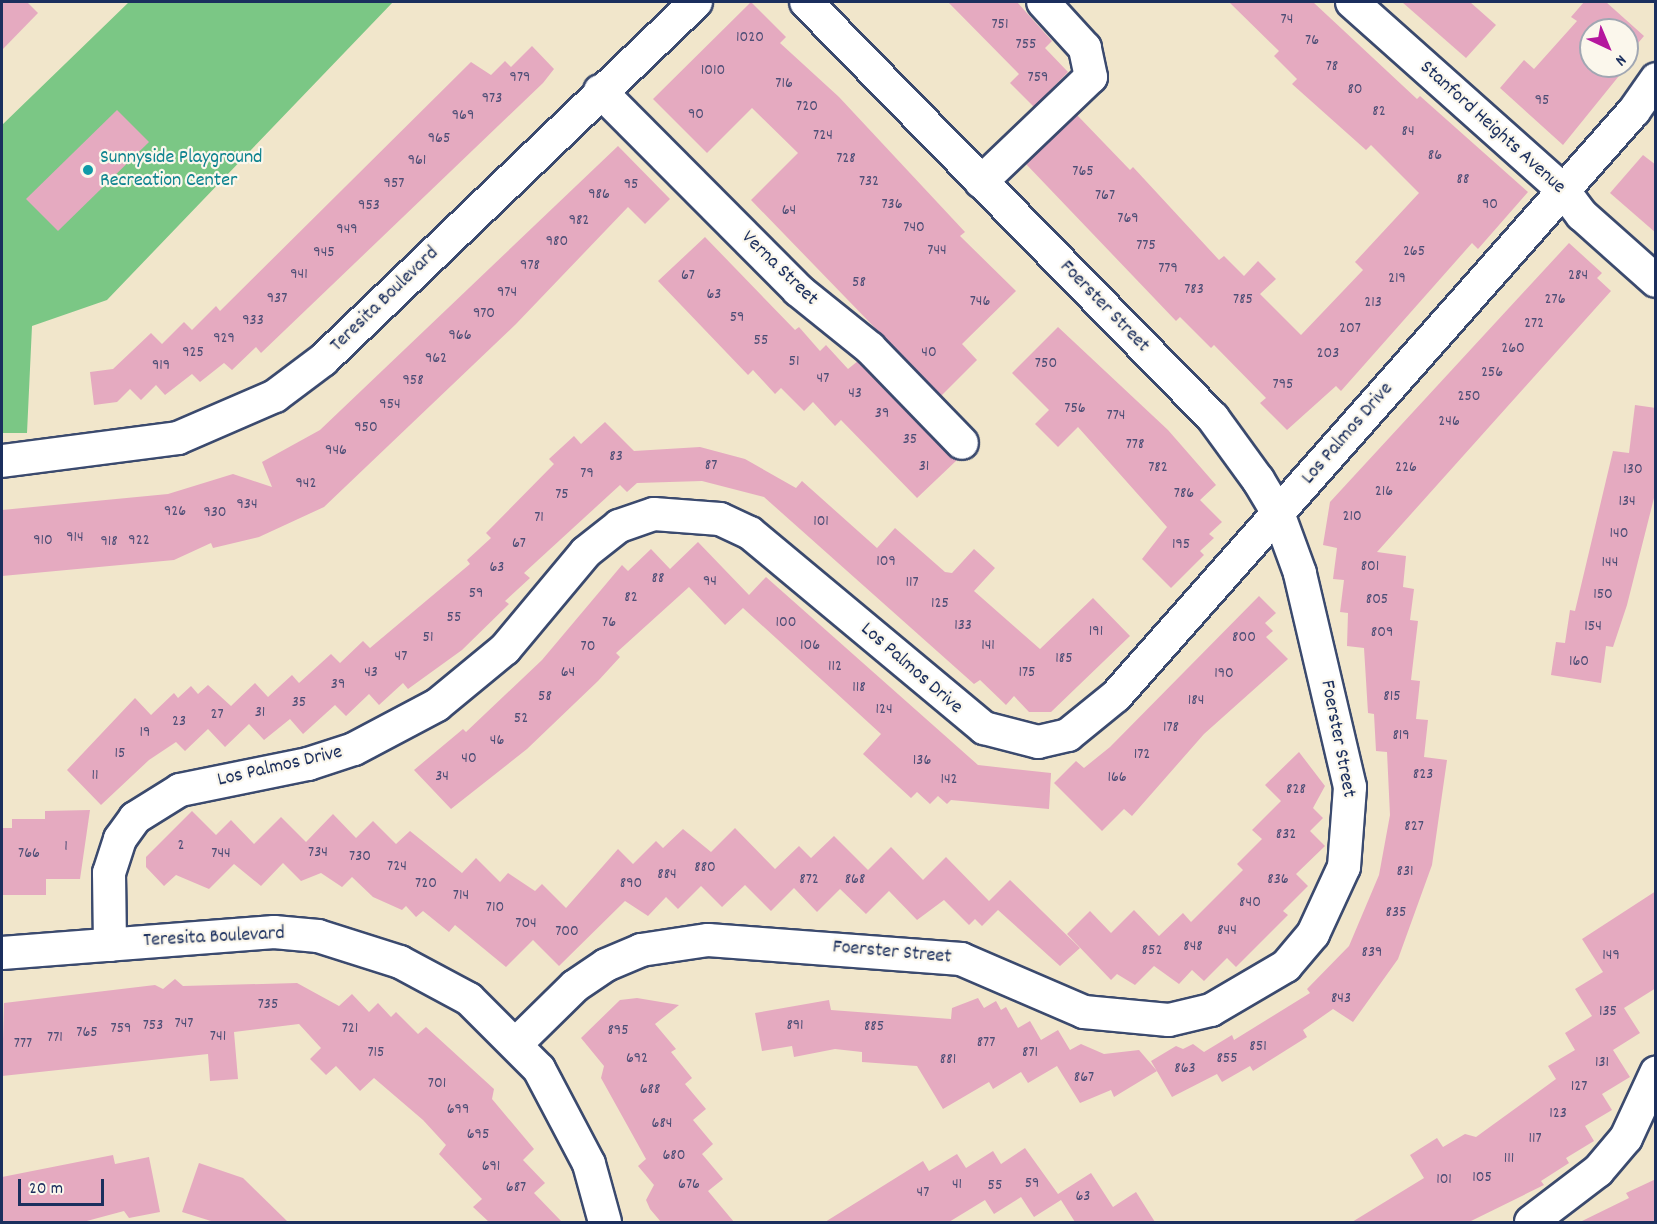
<!DOCTYPE html>
<html>
<head>
<meta charset="utf-8">
<style>
	body { margin:0 }
	#map { position:relative; width:1657px; height:1224px; overflow:hidden; background:#f1e6cb; font-family:Dekko,sans-serif }
	div>[style] { position:absolute }
	[style*='--x'] { left:calc(var(--x)*1px); top:calc(var(--y)*1px); width:calc(var(--w)*1px); rotate:calc(var(--a)*1deg) }
	.green>* { inset:0; background:#7bc785 }
	.building>* { inset:0; background:#e5aac0 }
	.roads { filter:drop-shadow(2px 0 #3b4a6e) drop-shadow(-2px 0 #3b4a6e) drop-shadow(0 2px #3b4a6e) drop-shadow(0 -2px #3b4a6e) }
	.minor>* { height:32px; margin:-16px; padding:0 16px; transform-origin:16px; border-radius:16px; background:#fff }
	.dots>* { width:16px; height:16px; translate:-50% -50%; box-sizing:border-box; border:3px solid #fbf7ec; border-radius:50% }
	span { translate:-50% -50%; white-space:nowrap; text-align:center; line-height:1.15; -webkit-text-stroke:4.5px #fbf7ec; paint-order:stroke }
	.number-label { font-size:16px; color:#4e4e76 }
	.number-label span { -webkit-text-stroke-width:0 }
	.street-label { font-size:20px; color:#1b2f5e }
	.culture-label { font-size:20px; color:#0d838f }
	.left { translate:0 -50%; text-align:left }
	.frame { position:absolute; inset:0; border:3px solid #1b2f5e; pointer-events:none }
	.north { position:absolute; left:1579px; top:18px; width:60px; height:60px; box-sizing:border-box; background:#fbf7ec; border:2px solid #a1a7b3; border-radius:50%; rotate:136deg; font-size:16px; font-weight:700; line-height:24px; text-align:center; color:#1b2f5e }
	.north::after { content:''; display:block; margin:auto; width:21px; height:27px; background:#b5179e; clip-path:polygon(50% 0,100% 100%,50% 72%,0 100%) }
	.scale { position:absolute; left:18px; top:1179px; width:86px; height:27px; box-sizing:border-box; border:3px solid #1b2f5e; border-top:0; padding-left:8px; font-size:18px; line-height:21px; white-space:nowrap; color:#1b2f5e; -webkit-text-stroke:4px #fbf7ec; paint-order:stroke }
</style>
</head>
<body>
<div id="map">
	<div class="green">
		<div style="clip-path:polygon(129px 2px,393px 2px,107px 300px,32px 326px,27px 433px,2px 433px,2px 125px)"></div>
	</div>
	<div class="building">
		<div style="clip-path:polygon(2px 2px,27px 2px,38px 13px,2px 50px)"></div>
		<div style="clip-path:polygon(751px 2px,786px 37px,780px 43px,839px 97px,965px 232px,960px 236px,1016px 291px,962px 344px,977px 360px,941px 396px,751px 200px,798px 153px,752px 108px,707px 153px,653px 99px)"></div>
		<div style="clip-path:polygon(948px 2px,1017px 2px,1052px 41px,1045px 48px,1068px 72px,1034px 107px,1010px 83px,1019px 74px)"></div>
		<div style="clip-path:polygon(1229px 2px,1313px 2px,1417px 99px,1420px 96px,1528px 192px,1478px 249px,1472px 243px,1341px 391px,1336px 386px,1287px 430px,1260px 403px,1266px 398px,1214px 345px,1211px 348px,1180px 317px,1176px 321px,1026px 164px,1077px 115px,1130px 170px,1133px 167px,1219px 260px,1224px 256px,1244px 276px,1258px 261px,1276px 279px,1260px 294px,1301px 335px,1363px 270px,1355px 262px,1419px 193px,1371px 145px,1366px 150px,1292px 84px,1297px 79px,1274px 56px,1279px 51px)"></div>
		<div style="clip-path:polygon(1402px 2px,1470px 2px,1496px 25px,1466px 58px)"></div>
		<div style="clip-path:polygon(1584px 2px,1606px 2px,1644px 36px,1627px 56px,1627px 30px,1591px 30px,1591px 66px,1627px 66px,1563px 145px,1500px 88px,1524px 60px,1534px 69px,1577px 21px,1571px 17px)"></div>
		<div style="clip-path:polygon(532px 46px,554px 69px,543px 83px,261px 353px,256px 347px,232px 370px,224px 363px,200px 382px,192px 374px,165px 395px,156px 385px,141px 400px,130px 389px,117px 402px,94px 405px,90px 372px,113px 369px,151px 333px,162px 344px,184px 322px,192px 330px,216px 306px,220px 311px,471px 62px,491px 75px,505px 61px,511px 67px)"></div>
		<div style="clip-path:polygon(117px 110px,149px 142px,58px 231px,26px 199px)"></div>
		<div style="clip-path:polygon(618px 146px,670px 199px,645px 224px,628px 207px,516px 324px,324px 507px,259px 537px,213px 548px,211px 543px,174px 560px,2px 576px,2px 510px,168px 494px,233px 474px,272px 487px,262px 462px,320px 430px)"></div>
		<div style="clip-path:polygon(1643px 155px,1656px 165px,1656px 233px,1610px 193px)"></div>
		<div style="clip-path:polygon(705px 237px,795px 330px,799px 327px,820px 351px,826px 345px,848px 369px,858px 361px,957px 460px,917px 498px,841px 420px,835px 426px,813px 402px,804px 411px,781px 388px,775px 394px,753px 370px,748px 375px,658px 281px)"></div>
		<div style="clip-path:polygon(1569px 243px,1602px 273px,1597px 278px,1611px 291px,1377px 552px,1406px 556px,1403px 587px,1414px 589px,1410px 620px,1418px 621px,1411px 680px,1420px 681px,1416px 719px,1428px 720px,1424px 757px,1447px 760px,1432px 865px,1398px 959px,1353px 1022px,1333px 1009px,1303px 1030px,1307px 1037px,1253px 1071px,1250px 1066px,1222px 1082px,1217px 1074px,1172px 1097px,1151px 1061px,1176px 1046px,1183px 1049px,1193px 1044px,1204px 1052px,1232px 1035px,1234px 1040px,1310px 993px,1307px 989px,1349px 946px,1379px 875px,1390px 815px,1387px 752px,1376px 751px,1374px 714px,1368px 713px,1364px 648px,1347px 646px,1348px 613px,1340px 612px,1344px 580px,1333px 579px,1337px 548px,1323px 545px,1330px 502px)"></div>
		<div style="clip-path:polygon(1058px 327px,1168px 430px,1216px 485px,1200px 500px,1222px 522px,1209px 534px,1214px 538px,1200px 551px,1204px 555px,1171px 588px,1142px 559px,1167px 527px,1078px 427px,1058px 447px,1035px 424px,1049px 410px,1012px 373px)"></div>
		<div style="clip-path:polygon(1635px 405px,1656px 408px,1656px 490px,1627px 605px,1613px 647px,1606px 646px,1601px 683px,1551px 675px,1556px 642px,1565px 643px,1570px 610px,1575px 611px,1613px 451px,1629px 453px)"></div>
		<div style="clip-path:polygon(605px 422px,634px 451px,700px 447px,745px 459px,796px 488px,802px 481px,877px 548px,895px 528px,945px 572px,952px 573px,974px 549px,995px 568px,974px 591px,1040px 649px,1093px 598px,1130px 636px,1051px 712px,1029px 712px,1014px 696px,1006px 705px,980px 680px,974px 684px,764px 497px,702px 481px,637px 483px,627px 492px,620px 485px,524px 573px,530px 578px,505px 601px,509px 604px,462px 650px,408px 689px,403px 683px,379px 705px,369px 694px,346px 716px,335px 705px,303px 734px,290px 719px,264px 740px,249px 724px,225px 747px,208px 729px,185px 751px,176px 742px,149px 760px,101px 805px,67px 770px,135px 698px,151px 715px,174px 693px,178px 698px,191px 686px,198px 694px,208px 685px,231px 706px,255px 683px,268px 697px,292px 675px,299px 683px,331px 654px,340px 663px,363px 641px,370px 648px,470px 564px,467px 560px,491px 538px,486px 533px,554px 464px,549px 459px,574px 436px,581px 444px)"></div>
		<div style="clip-path:polygon(698px 542px,749px 595px,766px 577px,978px 765px,1051px 773px,1049px 809px,951px 800px,947px 804px,938px 796px,930px 804px,917px 792px,911px 798px,863px 754px,881px 734px,743px 608px,725px 625px,689px 587px,616px 653px,620px 657px,598px 681px,527px 749px,451px 809px,414px 770px,463px 729px,466px 732px,542px 660px,622px 565px,628px 571px,651px 549px,670px 569px)"></div>
		<div style="clip-path:polygon(1259px 596px,1276px 613px,1265px 623px,1273px 631px,1266px 637px,1288px 659px,1204px 734px,1132px 816px,1124px 809px,1102px 831px,1054px 783px,1076px 761px,1084px 768px,1110px 747px)"></div>
		<div style="clip-path:polygon(1299px 752px,1325px 786px,1313px 808px,1323px 818px,1310px 831px,1325px 846px,1296px 874px,1308px 886px,1283px 911px,1288px 915px,1236px 967px,1227px 958px,1204px 981px,1192px 970px,1179px 984px,1154px 966px,1135px 985px,1117px 974px,1111px 980px,1067px 934px,1090px 911px,1111px 933px,1134px 910px,1159px 936px,1183px 913px,1191px 922px,1243px 870px,1237px 864px,1262px 839px,1252px 830px,1281px 801px,1265px 785px)"></div>
		<div style="clip-path:polygon(90px 810px,80px 879px,46px 879px,46px 895px,2px 895px,2px 828px,12px 828px,12px 819px,45px 819px,45px 811px)"></div>
		<div style="clip-path:polygon(192px 811px,216px 835px,231px 820px,254px 844px,281px 817px,306px 842px,333px 814px,356px 838px,373px 821px,396px 844px,410px 831px,462px 873px,476px 858px,500px 882px,508px 873px,535px 891px,542px 884px,566px 908px,618px 849px,633px 864px,656px 841px,663px 848px,683px 829px,711px 852px,735px 828px,775px 869px,799px 846px,811px 858px,834px 836px,868px 870px,891px 847px,923px 880px,946px 857px,989px 901px,1010px 880px,1080px 948px,1060px 966px,998px 910px,982px 926px,975px 919px,969px 925px,944px 900px,917px 920px,889px 891px,866px 914px,840px 889px,817px 912px,794px 888px,771px 911px,745px 885px,722px 907px,701px 886px,678px 909px,666px 897px,648px 916px,625px 901px,559px 966px,533px 940px,506px 967px,455px 925px,449px 932px,423px 911px,416px 917px,406px 906px,402px 910px,373px 897px,352px 877px,342px 887px,321px 873px,301px 881px,283px 863px,261px 886px,234px 864px,209px 889px,176px 875px,164px 886px,146px 867px,146px 857px)"></div>
		<div style="clip-path:polygon(1656px 891px,1656px 988px,1624px 1008px,1640px 1033px,1613px 1050px,1630px 1077px,1602px 1094px,1612px 1110px,1585px 1126px,1594px 1141px,1566px 1158px,1569px 1163px,1541px 1181px,1544px 1185px,1469px 1222px,1352px 1222px,1424px 1178px,1410px 1155px,1437px 1138px,1443px 1147px,1465px 1134px,1476px 1137px,1556px 1079px,1548px 1066px,1575px 1050px,1565px 1033px,1592px 1016px,1575px 989px,1603px 972px,1582px 939px)"></div>
		<div style="clip-path:polygon(175px 979px,183px 986px,297px 983px,339px 1006px,352px 994px,369px 1012px,378px 1003px,391px 1017px,396px 1012px,418px 1034px,426px 1027px,494px 1089px,492px 1099px,534px 1149px,523px 1160px,545px 1183px,534px 1193px,562px 1222px,489px 1222px,473px 1207px,482px 1199px,439px 1154px,446px 1145px,423px 1120px,374px 1078px,360px 1091px,336px 1066px,326px 1075px,310px 1059px,321px 1048px,299px 1024px,234px 1032px,238px 1079px,210px 1081px,208px 1054px,2px 1076px,4px 1003px,155px 985px,163px 989px)"></div>
		<div style="clip-path:polygon(637px 998px,679px 1005px,655px 1024px,676px 1049px,671px 1052px,692px 1078px,685px 1084px,706px 1109px,693px 1120px,713px 1144px,702px 1154px,723px 1179px,708px 1191px,734px 1222px,661px 1222px,650px 1209px,646px 1200px,654px 1185px,638px 1166px,646px 1159px,601px 1078px,604px 1066px,581px 1038px,620px 1000px)"></div>
		<div style="clip-path:polygon(978px 998px,984px 1008px,996px 1001px,1001px 1010px,1006px 1007px,1018px 1028px,1030px 1021px,1041px 1040px,1058px 1030px,1070px 1050px,1081px 1044px,1104px 1054px,1139px 1050px,1157px 1071px,1114px 1097px,1111px 1090px,1080px 1103px,1057px 1066px,1028px 1083px,1021px 1072px,993px 1089px,989px 1082px,943px 1109px,917px 1066px,862px 1062px,862px 1052px,835px 1049px,794px 1057px,792px 1046px,762px 1051px,755px 1013px,829px 1000px,831px 1010px,951px 1019px,952px 1008px)"></div>
		<div style="clip-path:polygon(1025px 1148px,1058px 1194px,1091px 1173px,1113px 1207px,1136px 1192px,1155px 1222px,1075px 1222px,1061px 1200px,1034px 1217px,1021px 1197px,994px 1214px,985px 1200px,949px 1222px,825px 1222px,923px 1161px,929px 1171px,957px 1154px,966px 1168px,993px 1151px,1001px 1164px)"></div>
		<div style="clip-path:polygon(113px 1155px,115px 1164px,149px 1157px,160px 1212px,129px 1218px,124px 1211px,83px 1222px,2px 1222px,2px 1177px)"></div>
		<div style="clip-path:polygon(199px 1163px,243px 1178px,288px 1222px,211px 1221px,182px 1212px)"></div>
		<div style="clip-path:polygon(1656px 1179px,1656px 1222px,1580px 1222px,1629px 1198px,1626px 1193px)"></div>
	</div>
	<div class="roads">
		<div class="minor">
			<div style="--x:1352;--y:2;--w:283;--a:41.7"></div>
			<div style="--x:1563;--y:190;--w:31;--a:53"></div>
			<div style="--x:1582;--y:215;--w:99;--a:41.7"></div>
			<div style="--x:600;--y:91;--w:281;--a:45.1"></div>
			<div style="--x:798;--y:290;--w:92;--a:38.9"></div>
			<div style="--x:870;--y:348;--w:132;--a:45.9"></div>
			<div style="--x:981;--y:182;--w:152;--a:-43.7"></div>
			<div style="--x:1091;--y:77;--w:30;--a:-102"></div>
			<div style="--x:1085;--y:48;--w:62;--a:-132.4"></div>
			<div style="--x:2;--y:461;--w:177;--a:-7.4"></div>
			<div style="--x:178;--y:438;--w:106;--a:-23.4"></div>
			<div style="--x:275;--y:396;--w:60;--a:-36.9"></div>
			<div style="--x:323;--y:360;--w:517;--a:-43.82"></div>
			<div style="--x:110;--y:945;--w:72;--a:-90.8"></div>
			<div style="--x:109;--y:873;--w:36;--a:-72"></div>
			<div style="--x:120;--y:839;--w:26;--a:-54"></div>
			<div style="--x:135;--y:818;--w:53;--a:-31.9"></div>
			<div style="--x:180;--y:790;--w:131;--a:-11.5"></div>
			<div style="--x:308;--y:764;--w:48;--a:-18.1"></div>
			<div style="--x:354;--y:749;--w:94;--a:-27.9"></div>
			<div style="--x:437;--y:705;--w:88;--a:-39.5"></div>
			<div style="--x:505;--y:649;--w:126;--a:-50.1"></div>
			<div style="--x:586;--y:552;--w:42;--a:-38.2"></div>
			<div style="--x:619;--y:526;--w:37;--a:-19"></div>
			<div style="--x:654;--y:514;--w:66;--a:4.3"></div>
			<div style="--x:720;--y:519;--w:33;--a:25"></div>
			<div style="--x:750;--y:533;--w:305;--a:39.8"></div>
			<div style="--x:984;--y:728;--w:56;--a:14.5"></div>
			<div style="--x:1038;--y:742;--w:31;--a:-13"></div>
			<div style="--x:1068;--y:735;--w:62;--a:-39.1"></div>
			<div style="--x:1116;--y:696;--w:781;--a:-48.48"></div>
			<div style="--x:1634;--y:111;--w:39;--a:-55"></div>
			<div style="--x:2;--y:953;--w:273;--a:-4.4"></div>
			<div style="--x:274;--y:932;--w:44;--a:5.2"></div>
			<div style="--x:318;--y:936;--w:86;--a:17.6"></div>
			<div style="--x:400;--y:962;--w:78;--a:28.2"></div>
			<div style="--x:469;--y:999;--w:99;--a:45"></div>
			<div style="--x:539;--y:1069;--w:107;--a:62.2"></div>
			<div style="--x:589;--y:1164;--w:60;--a:74.6"></div>
			<div style="--x:517;--y:1043;--w:81;--a:-44.5"></div>
			<div style="--x:575;--y:986;--w:37;--a:-34"></div>
			<div style="--x:606;--y:965;--w:38;--a:-23"></div>
			<div style="--x:641;--y:950;--w:68;--a:-8.5"></div>
			<div style="--x:708;--y:940;--w:254;--a:4.3"></div>
			<div style="--x:961;--y:959;--w:134;--a:23.3"></div>
			<div style="--x:1084;--y:1012;--w:85;--a:5.4"></div>
			<div style="--x:1169;--y:1020;--w:43;--a:-13.4"></div>
			<div style="--x:1211;--y:1010;--w:87;--a:-30.4"></div>
			<div style="--x:1286;--y:966;--w:42;--a:-49.8"></div>
			<div style="--x:1313;--y:934;--w:74;--a:-65.2"></div>
			<div style="--x:1344;--y:867;--w:80;--a:-85.7"></div>
			<div style="--x:1350;--y:787;--w:220;--a:-103.2"></div>
			<div style="--x:1300;--y:573;--w:64;--a:-110.1"></div>
			<div style="--x:1278;--y:513;--w:39;--a:-121"></div>
			<div style="--x:1258;--y:480;--w:77;--a:-126"></div>
			<div style="--x:1213;--y:418;--w:582;--a:-134.37"></div>
			<div style="--x:1531;--y:1222;--w:84;--a:-37.3"></div>
			<div style="--x:1598;--y:1171;--w:43;--a:-49.7"></div>
			<div style="--x:1626;--y:1138;--w:72;--a:-65.2"></div>
		</div>
	</div>
	<div class="dots">
		<div style="left:88px;top:170px;background:#0f9aa8"></div>
	</div>
	<div class="number-label">
		<span style="left:1287px;top:20px">74</span>
		<span style="left:1000px;top:25px">751</span>
		<span style="left:750px;top:38px">1020</span>
		<span style="left:1312px;top:41px">76</span>
		<span style="left:1026px;top:45px">755</span>
		<span style="left:1332px;top:67px">78</span>
		<span style="left:713px;top:71px">1010</span>
		<span style="left:520px;top:78px">979</span>
		<span style="left:1038px;top:78px">759</span>
		<span style="left:784px;top:84px">716</span>
		<span style="left:1355px;top:90px">80</span>
		<span style="left:492px;top:99px">973</span>
		<span style="left:1542px;top:101px">95</span>
		<span style="left:807px;top:107px">720</span>
		<span style="left:1379px;top:112px">82</span>
		<span style="left:696px;top:115px">90</span>
		<span style="left:463px;top:116px">969</span>
		<span style="left:1408px;top:132px">84</span>
		<span style="left:823px;top:136px">724</span>
		<span style="left:439px;top:139px">965</span>
		<span style="left:1435px;top:156px">86</span>
		<span style="left:846px;top:159px">728</span>
		<span style="left:417px;top:161px">961</span>
		<span style="left:1083px;top:172px">765</span>
		<span style="left:1463px;top:180px">88</span>
		<span style="left:869px;top:182px">732</span>
		<span style="left:394px;top:184px">957</span>
		<span style="left:631px;top:185px">95</span>
		<span style="left:599px;top:195px">986</span>
		<span style="left:1105px;top:196px">767</span>
		<span style="left:892px;top:205px">736</span>
		<span style="left:1490px;top:205px">90</span>
		<span style="left:369px;top:206px">953</span>
		<span style="left:789px;top:211px">64</span>
		<span style="left:1128px;top:219px">769</span>
		<span style="left:579px;top:221px">982</span>
		<span style="left:914px;top:228px">740</span>
		<span style="left:347px;top:230px">949</span>
		<span style="left:557px;top:242px">980</span>
		<span style="left:1146px;top:246px">775</span>
		<span style="left:937px;top:251px">744</span>
		<span style="left:1414px;top:252px">265</span>
		<span style="left:324px;top:253px">945</span>
		<span style="left:530px;top:266px">978</span>
		<span style="left:1168px;top:269px">779</span>
		<span style="left:299px;top:275px">941</span>
		<span style="left:688px;top:276px">67</span>
		<span style="left:1578px;top:276px">284</span>
		<span style="left:1397px;top:279px">219</span>
		<span style="left:859px;top:283px">58</span>
		<span style="left:1194px;top:290px">783</span>
		<span style="left:507px;top:293px">974</span>
		<span style="left:714px;top:295px">63</span>
		<span style="left:277px;top:299px">937</span>
		<span style="left:1243px;top:300px">785</span>
		<span style="left:1555px;top:300px">276</span>
		<span style="left:980px;top:302px">746</span>
		<span style="left:1373px;top:303px">213</span>
		<span style="left:484px;top:314px">970</span>
		<span style="left:737px;top:318px">59</span>
		<span style="left:253px;top:321px">933</span>
		<span style="left:1534px;top:324px">272</span>
		<span style="left:1350px;top:329px">207</span>
		<span style="left:460px;top:336px">966</span>
		<span style="left:224px;top:339px">929</span>
		<span style="left:761px;top:341px">55</span>
		<span style="left:1513px;top:349px">260</span>
		<span style="left:193px;top:353px">925</span>
		<span style="left:929px;top:353px">40</span>
		<span style="left:1328px;top:354px">203</span>
		<span style="left:436px;top:359px">962</span>
		<span style="left:794px;top:362px">51</span>
		<span style="left:1046px;top:364px">750</span>
		<span style="left:161px;top:366px">919</span>
		<span style="left:1492px;top:373px">256</span>
		<span style="left:823px;top:379px">47</span>
		<span style="left:413px;top:381px">958</span>
		<span style="left:1283px;top:385px">795</span>
		<span style="left:855px;top:394px">43</span>
		<span style="left:1469px;top:397px">250</span>
		<span style="left:390px;top:405px">954</span>
		<span style="left:1075px;top:409px">756</span>
		<span style="left:882px;top:414px">39</span>
		<span style="left:1116px;top:416px">774</span>
		<span style="left:1449px;top:422px">246</span>
		<span style="left:366px;top:428px">950</span>
		<span style="left:910px;top:440px">35</span>
		<span style="left:1135px;top:445px">778</span>
		<span style="left:336px;top:451px">946</span>
		<span style="left:616px;top:457px">83</span>
		<span style="left:711px;top:466px">87</span>
		<span style="left:924px;top:467px">31</span>
		<span style="left:1158px;top:468px">782</span>
		<span style="left:1406px;top:468px">226</span>
		<span style="left:1633px;top:470px">130</span>
		<span style="left:587px;top:474px">79</span>
		<span style="left:306px;top:484px">942</span>
		<span style="left:1384px;top:492px">216</span>
		<span style="left:1184px;top:494px">786</span>
		<span style="left:562px;top:495px">75</span>
		<span style="left:1627px;top:502px">134</span>
		<span style="left:247px;top:505px">934</span>
		<span style="left:175px;top:512px">926</span>
		<span style="left:215px;top:513px">930</span>
		<span style="left:1352px;top:517px">210</span>
		<span style="left:539px;top:518px">71</span>
		<span style="left:821px;top:522px">101</span>
		<span style="left:1619px;top:534px">140</span>
		<span style="left:75px;top:538px">914</span>
		<span style="left:43px;top:541px">910</span>
		<span style="left:139px;top:541px">922</span>
		<span style="left:109px;top:542px">918</span>
		<span style="left:519px;top:544px">67</span>
		<span style="left:1181px;top:545px">195</span>
		<span style="left:886px;top:562px">109</span>
		<span style="left:1610px;top:563px">144</span>
		<span style="left:1370px;top:567px">801</span>
		<span style="left:497px;top:568px">63</span>
		<span style="left:658px;top:579px">88</span>
		<span style="left:710px;top:582px">94</span>
		<span style="left:912px;top:583px">117</span>
		<span style="left:476px;top:594px">59</span>
		<span style="left:1603px;top:595px">150</span>
		<span style="left:631px;top:598px">82</span>
		<span style="left:1377px;top:600px">805</span>
		<span style="left:940px;top:604px">125</span>
		<span style="left:454px;top:618px">55</span>
		<span style="left:609px;top:623px">76</span>
		<span style="left:786px;top:623px">100</span>
		<span style="left:963px;top:626px">133</span>
		<span style="left:1593px;top:627px">154</span>
		<span style="left:1096px;top:632px">191</span>
		<span style="left:1382px;top:633px">809</span>
		<span style="left:428px;top:638px">51</span>
		<span style="left:1244px;top:638px">800</span>
		<span style="left:810px;top:646px">106</span>
		<span style="left:988px;top:646px">141</span>
		<span style="left:588px;top:647px">70</span>
		<span style="left:401px;top:657px">47</span>
		<span style="left:1064px;top:659px">185</span>
		<span style="left:1579px;top:662px">160</span>
		<span style="left:835px;top:667px">112</span>
		<span style="left:371px;top:673px">43</span>
		<span style="left:568px;top:673px">64</span>
		<span style="left:1027px;top:673px">175</span>
		<span style="left:1224px;top:674px">190</span>
		<span style="left:338px;top:685px">39</span>
		<span style="left:859px;top:688px">118</span>
		<span style="left:545px;top:697px">58</span>
		<span style="left:1392px;top:697px">815</span>
		<span style="left:1196px;top:701px">184</span>
		<span style="left:299px;top:703px">35</span>
		<span style="left:884px;top:710px">124</span>
		<span style="left:260px;top:713px">31</span>
		<span style="left:217px;top:715px">27</span>
		<span style="left:521px;top:719px">52</span>
		<span style="left:179px;top:722px">23</span>
		<span style="left:1171px;top:728px">178</span>
		<span style="left:145px;top:733px">19</span>
		<span style="left:1401px;top:736px">819</span>
		<span style="left:497px;top:741px">46</span>
		<span style="left:120px;top:754px">15</span>
		<span style="left:1142px;top:755px">172</span>
		<span style="left:469px;top:759px">40</span>
		<span style="left:922px;top:761px">136</span>
		<span style="left:1423px;top:775px">823</span>
		<span style="left:95px;top:776px">11</span>
		<span style="left:442px;top:777px">34</span>
		<span style="left:1117px;top:778px">166</span>
		<span style="left:949px;top:780px">142</span>
		<span style="left:1296px;top:790px">828</span>
		<span style="left:1414px;top:827px">827</span>
		<span style="left:1286px;top:835px">832</span>
		<span style="left:181px;top:846px">2</span>
		<span style="left:66px;top:847px">1</span>
		<span style="left:318px;top:853px">734</span>
		<span style="left:29px;top:854px">766</span>
		<span style="left:221px;top:854px">744</span>
		<span style="left:360px;top:857px">730</span>
		<span style="left:397px;top:867px">724</span>
		<span style="left:705px;top:868px">880</span>
		<span style="left:1405px;top:872px">831</span>
		<span style="left:667px;top:875px">884</span>
		<span style="left:809px;top:880px">872</span>
		<span style="left:855px;top:880px">868</span>
		<span style="left:1278px;top:880px">836</span>
		<span style="left:426px;top:884px">720</span>
		<span style="left:631px;top:884px">890</span>
		<span style="left:461px;top:896px">714</span>
		<span style="left:1250px;top:903px">840</span>
		<span style="left:495px;top:908px">710</span>
		<span style="left:1396px;top:913px">835</span>
		<span style="left:526px;top:924px">704</span>
		<span style="left:1227px;top:931px">844</span>
		<span style="left:567px;top:932px">700</span>
		<span style="left:1193px;top:947px">848</span>
		<span style="left:1152px;top:951px">852</span>
		<span style="left:1372px;top:953px">839</span>
		<span style="left:1611px;top:956px">149</span>
		<span style="left:1341px;top:999px">843</span>
		<span style="left:268px;top:1005px">735</span>
		<span style="left:1608px;top:1012px">135</span>
		<span style="left:184px;top:1024px">747</span>
		<span style="left:153px;top:1026px">753</span>
		<span style="left:795px;top:1026px">891</span>
		<span style="left:874px;top:1027px">885</span>
		<span style="left:121px;top:1029px">759</span>
		<span style="left:350px;top:1029px">721</span>
		<span style="left:618px;top:1031px">895</span>
		<span style="left:87px;top:1033px">765</span>
		<span style="left:218px;top:1037px">741</span>
		<span style="left:55px;top:1038px">771</span>
		<span style="left:986px;top:1043px">877</span>
		<span style="left:23px;top:1044px">777</span>
		<span style="left:1258px;top:1047px">851</span>
		<span style="left:376px;top:1053px">715</span>
		<span style="left:1030px;top:1053px">871</span>
		<span style="left:637px;top:1059px">692</span>
		<span style="left:1227px;top:1059px">855</span>
		<span style="left:948px;top:1060px">881</span>
		<span style="left:1602px;top:1063px">131</span>
		<span style="left:1185px;top:1069px">863</span>
		<span style="left:1084px;top:1078px">867</span>
		<span style="left:437px;top:1084px">701</span>
		<span style="left:1579px;top:1087px">127</span>
		<span style="left:650px;top:1090px">688</span>
		<span style="left:458px;top:1110px">699</span>
		<span style="left:1558px;top:1114px">123</span>
		<span style="left:662px;top:1124px">684</span>
		<span style="left:478px;top:1135px">695</span>
		<span style="left:1535px;top:1139px">117</span>
		<span style="left:674px;top:1156px">680</span>
		<span style="left:1509px;top:1159px">111</span>
		<span style="left:491px;top:1167px">691</span>
		<span style="left:1482px;top:1178px">105</span>
		<span style="left:1444px;top:1180px">101</span>
		<span style="left:1032px;top:1184px">59</span>
		<span style="left:689px;top:1185px">676</span>
		<span style="left:957px;top:1185px">41</span>
		<span style="left:995px;top:1186px">55</span>
		<span style="left:516px;top:1188px">687</span>
		<span style="left:923px;top:1193px">47</span>
		<span style="left:1083px;top:1197px">63</span>
	</div>
	<div class="street-label">
		<span style="left:1492px;top:128px;rotate:42deg">Stanford Heights Avenue</span>
		<span style="left:779px;top:269px;rotate:44deg">Verna Street</span>
		<span style="left:385px;top:300px;rotate:-44deg">Teresita Boulevard</span>
		<span style="left:1104px;top:307px;rotate:46deg">Foerster Street</span>
		<span style="left:1348px;top:434px;rotate:-49deg">Los Palmos Drive</span>
		<span style="left:911px;top:669px;rotate:41deg">Los Palmos Drive</span>
		<span style="left:1337px;top:739px;rotate:79deg">Foerster Street</span>
		<span style="left:280px;top:767px;rotate:-13deg">Los Palmos Drive</span>
		<span style="left:214px;top:938px;rotate:-3deg">Teresita Boulevard</span>
		<span style="left:892px;top:953px;rotate:5deg">Foerster Street</span>
	</div>
	<div class="culture-label">
		<span class="left" style="left:100px;top:170px">Sunnyside Playground<br>Recreation Center</span>
	</div>
	<div class="frame"></div>
	<div class="north">N</div>
	<div class="scale">20 m</div>
</div>
</body>
</html>
